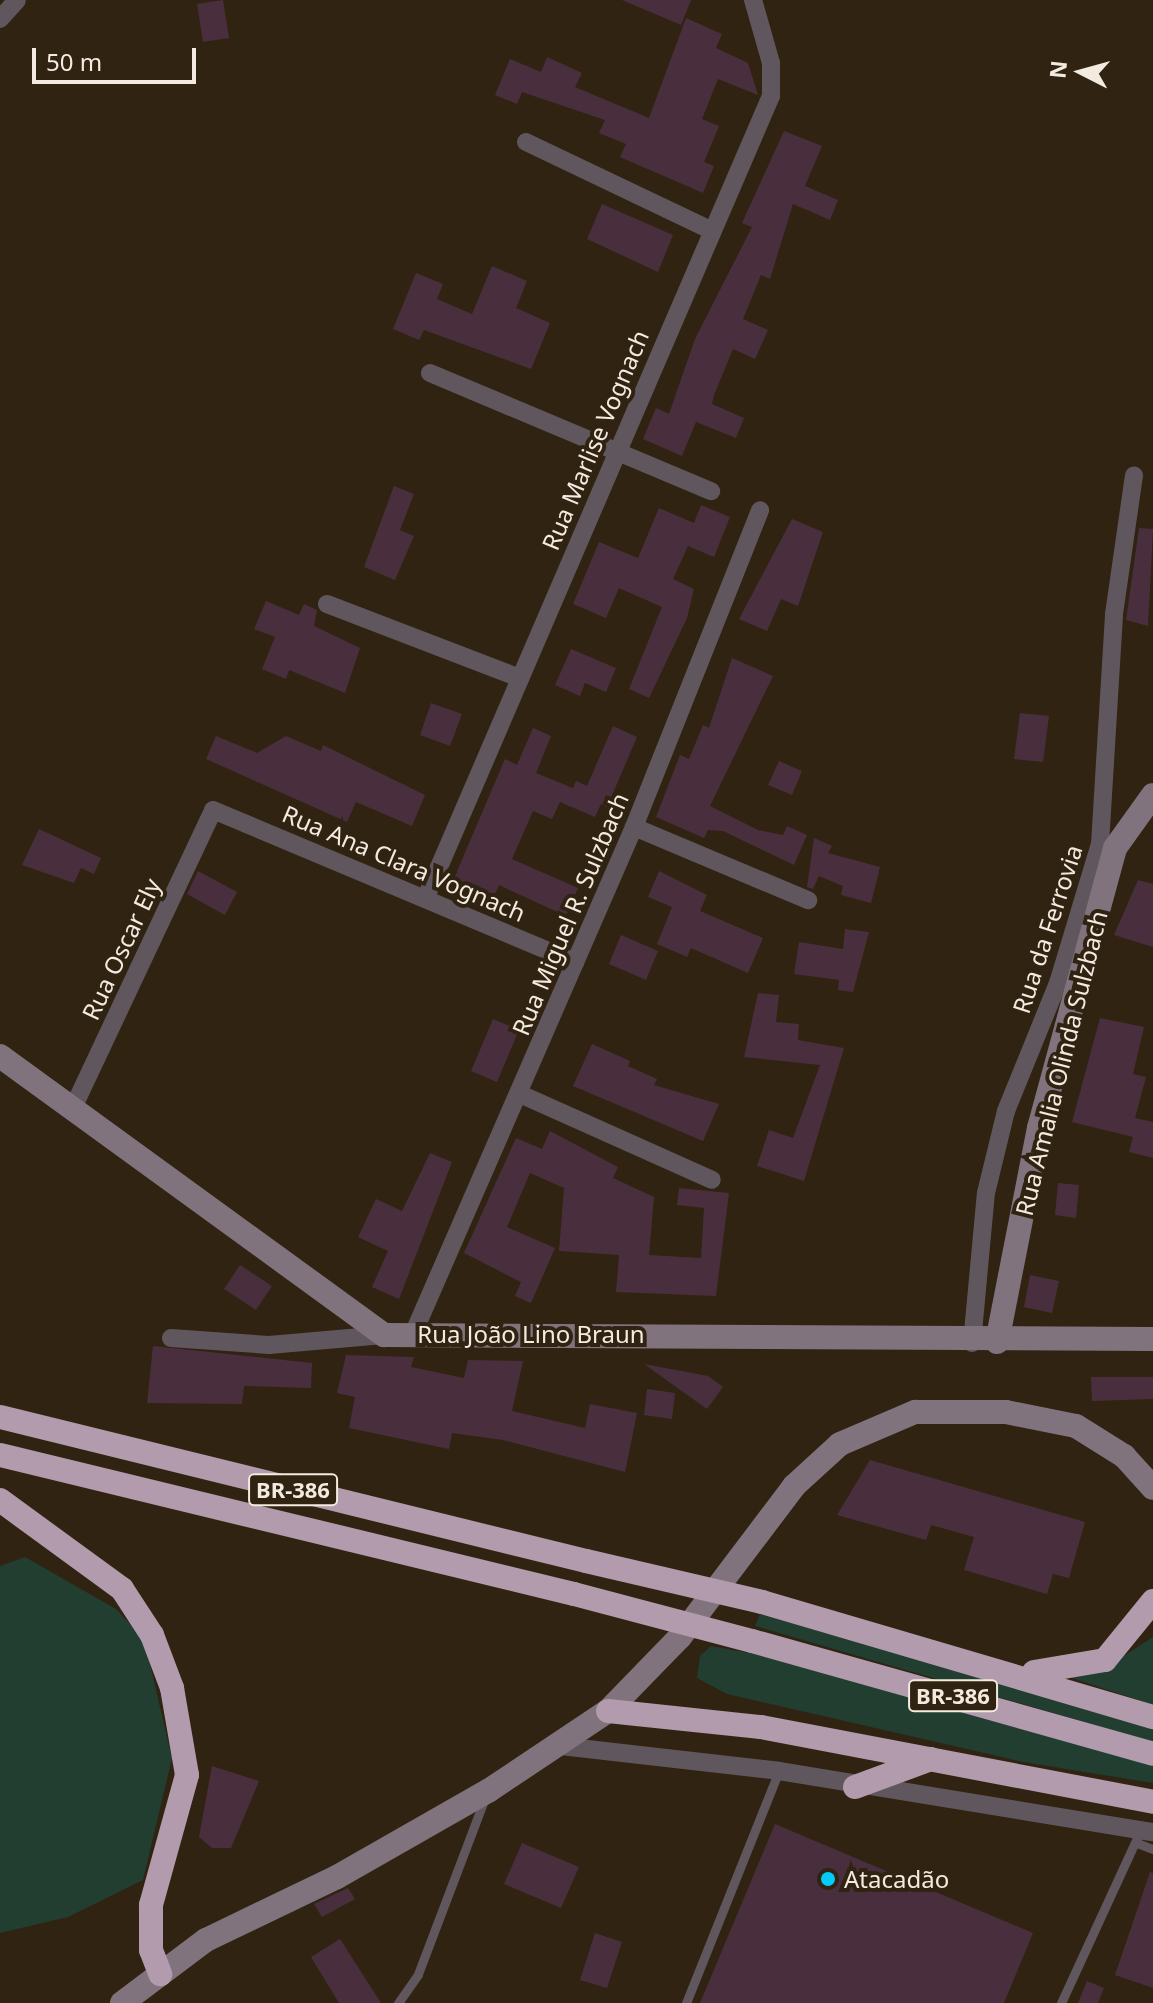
<!DOCTYPE html>
<html>
<head>
<meta charset="utf-8">
<style>
	body { margin:0 }
	#map { position:relative; width:1153px; height:2003px; overflow:hidden; background:#302311; font-family:"Noto Sans",sans-serif }
	div>[style] { position:absolute }
	[style*='--x'] { left:calc(var(--x)*1px); top:calc(var(--y)*1px); width:calc(var(--w)*1px); rotate:calc(var(--a)*1deg) }
	.green>* { inset:0; background:#213e30 }
	.building>* { inset:0; background:#492f3d }
	.lane>* { height:9px; margin:-4.5px; padding:0 4.5px; transform-origin:4.5px; border-radius:4.5px; background:#60575e }
	.street>* { height:18px; margin:-9px; padding:0 9px; transform-origin:9px; border-radius:9px; background:#60575e }
	.secondary>* { height:24px; margin:-12px; padding:0 12px; transform-origin:12px; border-radius:12px; background:#81737e }
	.highway>* { height:24px; margin:-12px; padding:0 12px; transform-origin:12px; border-radius:12px; background:#b19bac }
	.highway-bridge>* { height:24px; margin:-12px; padding:0 12px; transform-origin:12px; border-radius:12px; background:#b19bac }
	.dots>* { width:22px; height:22px; translate:-50% -50%; box-sizing:border-box; border:4px solid #302311; border-radius:50% }
	span { translate:-50% -50%; white-space:nowrap; text-align:center; line-height:1.15; -webkit-text-stroke:8px #302311; paint-order:stroke }
	.shield-label span { padding:2px 6px; background:#302311; border:2px solid; border-radius:6px; -webkit-text-stroke-width:0 }
	.shield-label { font-size:22px; color:#f4ebe0; font-weight:700 }
	.street-label { font-size:24px; color:#f4ebe0 }
	.poi-label { font-size:24px; color:#f4ebe0 }
	.left { translate:0 -50%; text-align:left }
	.north { position:absolute; left:1041px; top:32px; width:80px; height:80px; -webkit-text-stroke:6px #302311; paint-order:stroke; rotate:276deg; font-size:22px; font-weight:700; line-height:32px; text-align:center; color:#f4ebe0 }
	.north::after { content:''; display:block; margin:auto; width:28px; height:36px; background:#f4ebe0; clip-path:polygon(50% 0,100% 100%,50% 72%,0 100%) }
	.scale { position:absolute; left:32px; top:48px; width:164px; height:36px; box-sizing:border-box; border:4px solid #f4ebe0; border-top:0; padding-left:10px; font-size:24px; line-height:28px; white-space:nowrap; color:#f4ebe0; -webkit-text-stroke:6px #302311; paint-order:stroke }
</style>
</head>
<body>
<div id="map">
	<div class="green">
		<div style="clip-path:polygon(25px 1557px,116px 1609px,144px 1639px,172px 1758px,143px 1880px,68px 1917px,0 1933px,0 1566px)"></div>
		<div style="clip-path:polygon(760px 1614px,1153px 1726px,1153px 1742px,755px 1626px)"></div>
		<div style="clip-path:polygon(1153px 1637px,1153px 1705px,1069px 1677px,1116px 1661px)"></div>
		<div style="clip-path:polygon(711px 1646px,777px 1658px,1132px 1759px,1153px 1766px,1153px 1783px,1023px 1762px,727px 1694px,697px 1678px,700px 1656px)"></div>
	</div>
	<div class="building">
		<div style="clip-path:polygon(223px 0,229px 38px,203px 42px,197px 4px)"></div>
		<div style="clip-path:polygon(622px 0,691px 0,681px 25px)"></div>
		<div style="clip-path:polygon(686px 18px,722px 34px,716px 48px,748px 63px,758px 95px,718px 79px,702px 119px,719px 126px,704px 162px,714px 166px,703px 193px,620px 157px,626px 144px,599px 133px,605px 120px,522px 92px,517px 104px,495px 95px,510px 59px,541px 72px,547px 57px,582px 73px,575px 87px,649px 118px)"></div>
		<div style="clip-path:polygon(784px 131px,822px 146px,805px 186px,838px 200px,830px 220px,793px 204px,770px 279px,761px 275px,743px 319px,768px 330px,755px 359px,733px 349px,714px 395px,712px 404px,744px 418px,736px 438px,696px 422px,682px 456px,643px 439px,656px 408px,669px 414px,695px 339px,752px 227px,742px 223px)"></div>
		<div style="clip-path:polygon(602px 204px,673px 235px,658px 272px,587px 239px)"></div>
		<div style="clip-path:polygon(492px 266px,527px 281px,516px 308px,550px 323px,531px 369px,424px 330px,419px 340px,393px 329px,416px 273px,443px 284px,437px 299px,472px 314px)"></div>
		<div style="clip-path:polygon(394px 486px,414px 494px,400px 530px,414px 536px,395px 580px,364px 567px)"></div>
		<div style="clip-path:polygon(701px 505px,730px 517px,714px 557px,688px 546px,673px 579px,694px 589px,687px 618px,649px 698px,629px 689px,662px 607px,619px 588px,606px 618px,573px 604px,599px 542px,638px 558px,659px 508px,694px 523px)"></div>
		<div style="clip-path:polygon(792px 519px,823px 532px,798px 606px,781px 599px,767px 631px,739px 619px)"></div>
		<div style="clip-path:polygon(1139px 528px,1153px 529px,1148px 626px,1126px 620px)"></div>
		<div style="clip-path:polygon(266px 601px,299px 615px,304px 604px,317px 610px,314px 626px,360px 648px,345px 693px,289px 670px,286px 679px,262px 669px,275px 637px,254px 629px)"></div>
		<div style="clip-path:polygon(571px 649px,616px 668px,606px 692px,585px 683px,580px 696px,555px 685px)"></div>
		<div style="clip-path:polygon(732px 658px,773px 676px,710px 806px,758px 830px,783px 835px,787px 826px,807px 835px,794px 865px,723px 831px,708px 830px,704px 838px,656px 817px,680px 755px,689px 759px,703px 725px,709px 728px)"></div>
		<div style="clip-path:polygon(431px 703px,462px 714px,450px 746px,420px 735px)"></div>
		<div style="clip-path:polygon(1020px 713px,1049px 716px,1043px 762px,1014px 759px)"></div>
		<div style="clip-path:polygon(613px 726px,637px 737px,607px 807px,601px 804px,595px 817px,560px 802px,552px 819px,533px 811px,512px 859px,578px 888px,566px 916px,499px 885px,492px 901px,452px 883px,505px 759px,517px 765px,533px 728px,551px 736px,536px 773px,573px 788px,576px 781px,587px 786px)"></div>
		<div style="clip-path:polygon(216px 736px,257px 753px,286px 736px,321px 751px,323px 745px,425px 795px,412px 826px,356px 802px,347px 822px,206px 759px)"></div>
		<div style="clip-path:polygon(779px 761px,802px 771px,792px 795px,768px 785px)"></div>
		<div style="clip-path:polygon(39px 829px,101px 858px,94px 874px,81px 868px,74px 883px,22px 865px)"></div>
		<div style="clip-path:polygon(814px 838px,832px 846px,828px 853px,880px 867px,871px 903px,841px 895px,843px 886px,819px 876px,813px 889px,807px 887px)"></div>
		<div style="clip-path:polygon(198px 871px,237px 892px,225px 915px,187px 894px)"></div>
		<div style="clip-path:polygon(659px 871px,707px 895px,700px 911px,763px 938px,748px 973px,691px 948px,687px 957px,657px 944px,672px 907px,648px 897px)"></div>
		<div style="clip-path:polygon(1138px 880px,1153px 884px,1153px 947px,1114px 935px)"></div>
		<div style="clip-path:polygon(845px 929px,869px 932px,853px 992px,838px 990px,839px 980px,794px 974px,799px 942px,843px 949px)"></div>
		<div style="clip-path:polygon(621px 935px,658px 951px,646px 980px,609px 964px)"></div>
		<div style="clip-path:polygon(758px 993px,779px 995px,776px 1022px,799px 1024px,798px 1040px,844px 1048px,804px 1181px,757px 1166px,769px 1130px,793px 1138px,820px 1065px,744px 1057px)"></div>
		<div style="clip-path:polygon(1100px 1018px,1144px 1027px,1133px 1074px,1146px 1077px,1135px 1118px,1153px 1122px,1153px 1158px,1129px 1152px,1133px 1137px,1072px 1122px)"></div>
		<div style="clip-path:polygon(493px 1019px,519px 1030px,497px 1082px,471px 1071px)"></div>
		<div style="clip-path:polygon(592px 1044px,630px 1061px,628px 1066px,657px 1079px,654px 1085px,719px 1104px,703px 1141px,573px 1086px)"></div>
		<div style="clip-path:polygon(550px 1131px,618px 1167px,613px 1178px,654px 1197px,649px 1255px,701px 1258px,704px 1208px,677px 1205px,679px 1188px,729px 1193px,716px 1296px,616px 1292px,619px 1255px,559px 1251px,564px 1188px,530px 1173px,507px 1227px,555px 1248px,531px 1303px,515px 1296px,521px 1282px,464px 1253px,516px 1138px,542px 1149px)"></div>
		<div style="clip-path:polygon(430px 1153px,452px 1162px,399px 1299px,372px 1287px,388px 1251px,358px 1237px,376px 1199px,402px 1211px)"></div>
		<div style="clip-path:polygon(1058px 1183px,1079px 1185px,1076px 1218px,1055px 1215px)"></div>
		<div style="clip-path:polygon(240px 1265px,272px 1286px,256px 1310px,224px 1289px)"></div>
		<div style="clip-path:polygon(1030px 1275px,1059px 1281px,1052px 1313px,1024px 1307px)"></div>
		<div style="clip-path:polygon(153px 1346px,312px 1363px,311px 1388px,244px 1386px,242px 1404px,147px 1403px)"></div>
		<div style="clip-path:polygon(346px 1355px,414px 1357px,411px 1367px,464px 1378px,468px 1360px,523px 1361px,512px 1411px,585px 1428px,590px 1404px,637px 1413px,625px 1472px,503px 1440px,452px 1433px,449px 1449px,349px 1428px,355px 1397px,337px 1393px)"></div>
		<div style="clip-path:polygon(644px 1364px,708px 1376px,723px 1387px,707px 1409px)"></div>
		<div style="clip-path:polygon(1091px 1377px,1153px 1377px,1153px 1399px,1092px 1401px)"></div>
		<div style="clip-path:polygon(647px 1389px,675px 1393px,672px 1419px,644px 1415px)"></div>
		<div style="clip-path:polygon(870px 1460px,1085px 1522px,1069px 1578px,1053px 1574px,1047px 1594px,964px 1570px,974px 1537px,931px 1525px,926px 1540px,837px 1515px)"></div>
		<div style="clip-path:polygon(212px 1766px,259px 1781px,231px 1848px,212px 1848px,199px 1837px)"></div>
		<div style="clip-path:polygon(775px 1824px,1033px 1933px,1004px 2003px,700px 2003px)"></div>
		<div style="clip-path:polygon(522px 1843px,579px 1867px,561px 1908px,504px 1884px)"></div>
		<div style="clip-path:polygon(1150px 1872px,1153px 1873px,1153px 1988px,1115px 1975px)"></div>
		<div style="clip-path:polygon(348px 1888px,355px 1899px,322px 1917px,314px 1904px)"></div>
		<div style="clip-path:polygon(595px 1933px,622px 1942px,607px 1988px,580px 1980px)"></div>
		<div style="clip-path:polygon(340px 1939px,381px 2003px,339px 2003px,311px 1957px)"></div>
		<div style="clip-path:polygon(1087px 1981px,1104px 1988px,1098px 2003px,1078px 2003px)"></div>
	</div>
	<div class="lane">
		<div style="--x:1137;--y:1843;--w:17;--a:21"></div>
		<div style="--x:398;--y:2003;--w:35;--a:-55"></div>
		<div style="--x:418;--y:1974;--w:188;--a:-69.2"></div>
		<div style="--x:686;--y:2003;--w:250;--a:-68.2"></div>
		<div style="--x:1061;--y:2003;--w:192;--a:-65.3"></div>
	</div>
	<div class="street">
		<div style="--x:0;--y:19;--w:25;--a:-48"></div>
		<div style="--x:526;--y:142;--w:207;--a:25.5"></div>
		<div style="--x:430;--y:373;--w:305;--a:22.8"></div>
		<div style="--x:327;--y:604;--w:207;--a:21"></div>
		<div style="--x:634;--y:827;--w:189;--a:22.8"></div>
		<div style="--x:427;--y:895;--w:870;--a:-66.71"></div>
		<div style="--x:771;--y:96;--w:33;--a:-90"></div>
		<div style="--x:771;--y:63;--w:66;--a:-105.9"></div>
		<div style="--x:520;--y:1094;--w:210;--a:24.1"></div>
		<div style="--x:73;--y:1108;--w:329;--a:-64.8"></div>
		<div style="--x:213;--y:810;--w:393;--a:22.8"></div>
		<div style="--x:414;--y:1332;--w:551;--a:-66.46"></div>
		<div style="--x:634;--y:827;--w:341;--a:-68.3"></div>
		<div style="--x:171;--y:1338;--w:98;--a:4.1"></div>
		<div style="--x:269;--y:1345;--w:115;--a:-5"></div>
		<div style="--x:972;--y:1343;--w:151;--a:-84.7"></div>
		<div style="--x:986;--y:1193;--w:84;--a:-76.3"></div>
		<div style="--x:1006;--y:1111;--w:138;--a:-67.9"></div>
		<div style="--x:1058;--y:983;--w:145;--a:-73.2"></div>
		<div style="--x:1100;--y:844;--w:230;--a:-86.5"></div>
		<div style="--x:1114;--y:614;--w:140;--a:-81.8"></div>
		<div style="--x:561;--y:1746;--w:219;--a:6.5"></div>
		<div style="--x:779;--y:1771;--w:379;--a:9.3"></div>
	</div>
	<div class="secondary">
		<div style="--x:0;--y:1056;--w:475;--a:36"></div>
		<div style="--x:384;--y:1335;--w:769;--a:0.3"></div>
		<div style="--x:997;--y:1342;--w:218;--a:-78.9"></div>
		<div style="--x:1039;--y:1128;--w:290;--a:-74.8"></div>
		<div style="--x:1115;--y:848;--w:65;--a:-54.4"></div>
		<div style="--x:122;--y:2003;--w:105;--a:-36.9"></div>
		<div style="--x:206;--y:1940;--w:145;--a:-25.7"></div>
		<div style="--x:337;--y:1877;--w:174;--a:-29.7"></div>
		<div style="--x:488;--y:1791;--w:144;--a:-33.7"></div>
		<div style="--x:608;--y:1711;--w:103;--a:-45.8"></div>
		<div style="--x:680;--y:1637;--w:189;--a:-52.9"></div>
		<div style="--x:794;--y:1486;--w:62;--a:-42.4"></div>
		<div style="--x:840;--y:1444;--w:82;--a:-23.1"></div>
		<div style="--x:915;--y:1412;--w:91;--a:0"></div>
		<div style="--x:1006;--y:1412;--w:71;--a:11.3"></div>
		<div style="--x:1076;--y:1426;--w:57;--a:32"></div>
		<div style="--x:1124;--y:1456;--w:43;--a:47.8"></div>
	</div>
	<div class="highway">
		<div style="--x:0;--y:1417;--w:603;--a:13.81"></div>
		<div style="--x:0;--y:1455;--w:591;--a:13.61"></div>
		<div style="--x:0;--y:1500;--w:151;--a:36.1"></div>
		<div style="--x:122;--y:1589;--w:55;--a:56.9"></div>
		<div style="--x:152;--y:1635;--w:57;--a:69.3"></div>
		<div style="--x:172;--y:1688;--w:88;--a:80.2"></div>
		<div style="--x:187;--y:1775;--w:135;--a:105.5"></div>
		<div style="--x:151;--y:1905;--w:45;--a:90"></div>
		<div style="--x:151;--y:1950;--w:26;--a:69"></div>
		<div style="--x:762;--y:1602;--w:408;--a:16.4"></div>
		<div style="--x:752;--y:1641;--w:417;--a:15.7"></div>
		<div style="--x:1034;--y:1672;--w:72;--a:-9.6"></div>
		<div style="--x:1105;--y:1660;--w:76;--a:-50.9"></div>
		<div style="--x:608;--y:1711;--w:154;--a:6"></div>
		<div style="--x:761;--y:1727;--w:399;--a:10.8"></div>
		<div style="--x:855;--y:1787;--w:81;--a:-20.2"></div>
	</div>
	<div class="highway-bridge">
		<div style="--x:586;--y:1561;--w:181;--a:13.1"></div>
		<div style="--x:574;--y:1594;--w:184;--a:14.8"></div>
	</div>
	<div class="dots">
		<div style="left:828px;top:1879px;background:#03cbf9"></div>
	</div>
	<div class="shield-label">
		<span style="left:293px;top:1490px">BR-386</span>
		<span style="left:953px;top:1696px">BR-386</span>
	</div>
	<div class="street-label">
		<span style="left:595px;top:440px;rotate:-67deg">Rua Marlise Vognach</span>
		<span style="left:404px;top:863px;rotate:23deg">Rua Ana Clara Vognach</span>
		<span style="left:570px;top:914px;rotate:-67deg">Rua Miguel R. Sulzbach</span>
		<span style="left:1047px;top:929px;rotate:-72deg">Rua da Ferrovia</span>
		<span style="left:121px;top:949px;rotate:-65deg">Rua Oscar Ely</span>
		<span style="left:1061px;top:1063px;rotate:-76deg">Rua Amalia Olinda Sulzbach</span>
		<span style="left:531px;top:1334px">Rua João Lino Braun</span>
	</div>
	<div class="poi-label">
		<span class="left" style="left:844px;top:1879px">Atacadão</span>
	</div>
	<div class="north">N</div>
	<div class="scale">50 m</div>
</div>
</body>
</html>
